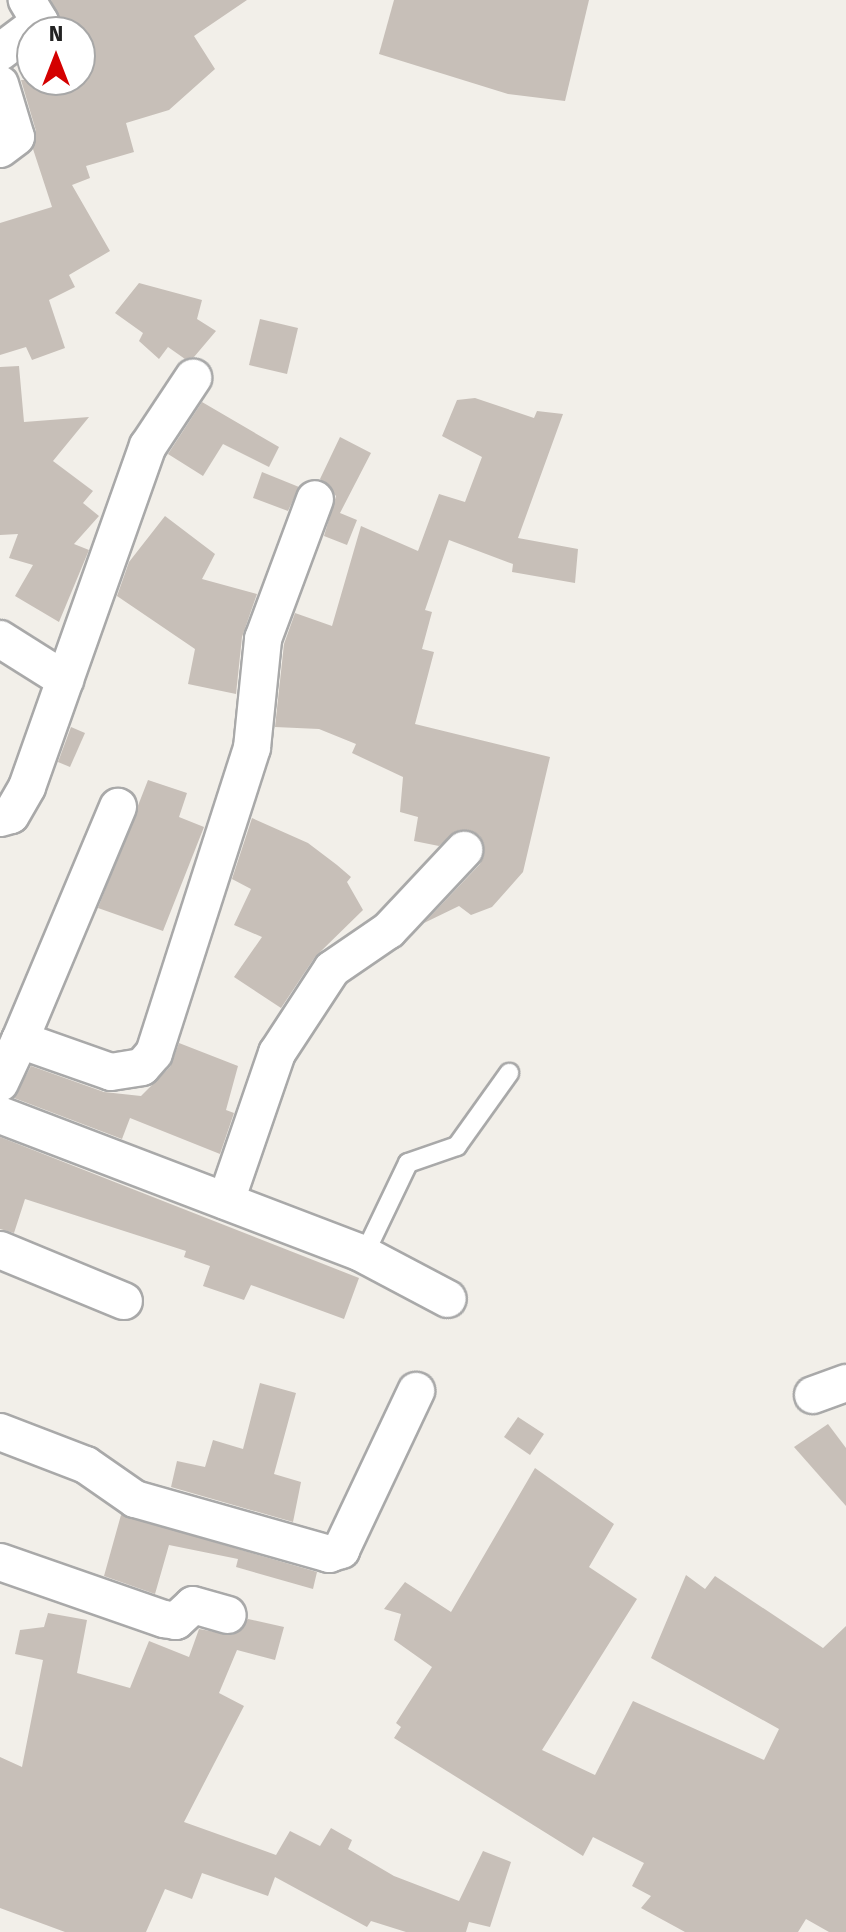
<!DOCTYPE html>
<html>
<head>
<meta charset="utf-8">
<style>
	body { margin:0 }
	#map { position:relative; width:846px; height:1932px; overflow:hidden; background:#f2efe9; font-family:"Fira Sans",sans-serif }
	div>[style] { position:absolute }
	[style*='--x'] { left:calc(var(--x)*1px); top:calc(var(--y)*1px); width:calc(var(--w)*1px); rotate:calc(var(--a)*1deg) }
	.building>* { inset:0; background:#c7bfb8 }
	.roads { filter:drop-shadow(2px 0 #a9a9a9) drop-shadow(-2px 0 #a9a9a9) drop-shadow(0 2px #a9a9a9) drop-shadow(0 -2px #a9a9a9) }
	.service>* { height:18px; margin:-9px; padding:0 9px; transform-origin:9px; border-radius:9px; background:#fff }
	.minor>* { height:36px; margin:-18px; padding:0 18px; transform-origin:18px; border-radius:18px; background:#fff }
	span { translate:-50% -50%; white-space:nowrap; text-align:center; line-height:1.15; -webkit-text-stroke:6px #fff; paint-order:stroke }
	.north { position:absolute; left:16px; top:16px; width:80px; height:80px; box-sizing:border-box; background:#fff; border:2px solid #a7a7a7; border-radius:50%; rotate:0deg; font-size:22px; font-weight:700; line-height:32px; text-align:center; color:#222 }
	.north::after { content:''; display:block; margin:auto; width:28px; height:36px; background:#d40000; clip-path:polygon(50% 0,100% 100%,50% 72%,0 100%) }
</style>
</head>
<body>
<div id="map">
	<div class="building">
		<div style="clip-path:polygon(51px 0,247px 0,194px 36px,215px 69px,169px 110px,126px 123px,134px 152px,86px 166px,90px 178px,72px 185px,110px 251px,69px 275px,75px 287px,49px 300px,65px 348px,32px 360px,26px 347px,0 355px,0 223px,52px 207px,33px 149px,36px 131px,21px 80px,80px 80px,80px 32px,62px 32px)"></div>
		<div style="clip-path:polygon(394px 0,589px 0,565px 101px,508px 94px,379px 54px)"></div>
		<div style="clip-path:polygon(139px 283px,202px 300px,197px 319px,216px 331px,194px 357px,185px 359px,168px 347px,159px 359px,139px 341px,143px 333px,115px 313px)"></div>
		<div style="clip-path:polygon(260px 319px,298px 328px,287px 374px,249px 365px)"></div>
		<div style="clip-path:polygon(19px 366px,24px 422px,89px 417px,53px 461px,93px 491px,83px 503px,99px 516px,74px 544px,89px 550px,59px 622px,15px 596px,33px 565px,9px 558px,18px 534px,0 535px,0 367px)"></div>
		<div style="clip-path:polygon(475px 398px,534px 418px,537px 411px,563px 414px,518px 538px,578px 549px,575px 583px,512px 572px,513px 564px,449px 540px,425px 610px,432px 612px,422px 649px,434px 652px,415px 724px,550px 757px,523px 872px,492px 907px,471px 915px,459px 906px,424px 923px,480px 864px,484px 845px,479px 835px,459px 830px,439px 846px,414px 841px,418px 817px,400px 812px,403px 777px,352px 753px,356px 744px,319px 729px,275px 727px,284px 644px,295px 613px,332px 626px,361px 526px,418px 551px,439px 494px,465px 502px,482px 457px,442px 436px,457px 400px)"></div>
		<div style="clip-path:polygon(202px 402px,279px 447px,269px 467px,223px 444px,203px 476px,168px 454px)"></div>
		<div style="clip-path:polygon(340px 437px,371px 453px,340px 513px,357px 520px,347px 545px,324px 536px,336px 496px,320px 479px)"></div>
		<div style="clip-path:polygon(262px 472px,299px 487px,288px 511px,253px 498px)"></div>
		<div style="clip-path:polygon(165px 516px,215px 554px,202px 579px,257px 594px,242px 637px,236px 694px,188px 684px,195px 649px,117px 596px,129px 562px)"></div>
		<div style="clip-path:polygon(71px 727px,85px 733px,70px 767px,58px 762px)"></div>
		<div style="clip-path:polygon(148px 780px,187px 793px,179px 817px,204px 827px,163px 931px,98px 908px)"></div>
		<div style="clip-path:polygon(252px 818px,308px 843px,337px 865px,351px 877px,347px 882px,363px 910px,315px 957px,281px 1008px,234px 977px,262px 937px,234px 925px,251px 889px,232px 879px)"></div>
		<div style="clip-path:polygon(179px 1043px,238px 1066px,226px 1110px,234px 1113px,220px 1154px,130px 1118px,122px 1139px,14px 1098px,31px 1066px,104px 1092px,141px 1096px,170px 1067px)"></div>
		<div style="clip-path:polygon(0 1137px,359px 1278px,344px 1319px,251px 1285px,244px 1300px,203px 1286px,210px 1266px,184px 1257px,186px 1251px,25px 1199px,14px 1233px,0 1229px)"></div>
		<div style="clip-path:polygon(260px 1383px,296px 1393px,274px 1474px,301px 1482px,293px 1522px,171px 1487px,177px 1461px,205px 1467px,213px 1440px,243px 1449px)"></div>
		<div style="clip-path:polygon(518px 1417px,544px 1434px,530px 1455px,504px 1437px)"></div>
		<div style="clip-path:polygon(828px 1424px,846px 1448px,846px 1506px,794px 1447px)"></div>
		<div style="clip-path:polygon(535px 1468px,614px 1524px,589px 1567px,637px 1599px,542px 1750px,595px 1775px,633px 1701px,764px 1760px,779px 1729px,651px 1658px,686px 1575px,705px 1589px,715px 1576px,823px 1648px,846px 1626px,846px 1932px,829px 1932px,806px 1919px,798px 1932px,685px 1932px,641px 1908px,651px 1896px,632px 1886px,644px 1863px,593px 1837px,583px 1856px,394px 1738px,401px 1727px,396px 1723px,432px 1667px,394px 1640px,401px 1614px,384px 1609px,405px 1582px,451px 1612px)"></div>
		<div style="clip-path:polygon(121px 1515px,317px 1572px,313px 1589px,236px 1567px,238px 1559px,169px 1545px,155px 1594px,104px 1576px)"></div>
		<div style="clip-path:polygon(48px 1613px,87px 1620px,77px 1673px,130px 1688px,149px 1641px,189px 1657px,199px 1629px,232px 1635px,248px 1619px,284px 1627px,275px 1660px,237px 1650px,219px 1693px,244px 1706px,184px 1822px,276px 1855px,290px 1831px,320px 1846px,331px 1828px,352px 1840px,348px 1849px,394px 1876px,459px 1901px,483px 1851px,511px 1862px,490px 1927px,469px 1922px,466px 1932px,406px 1932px,371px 1921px,367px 1927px,275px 1877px,268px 1896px,202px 1873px,192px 1899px,165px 1889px,146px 1932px,65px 1932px,0 1908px,0 1757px,22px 1767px,43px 1660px,15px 1654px,20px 1630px,44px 1627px)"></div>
	</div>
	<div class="roads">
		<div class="service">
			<div style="--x:364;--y:1255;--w:102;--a:-64.4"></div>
			<div style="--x:408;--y:1163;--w:52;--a:-19.1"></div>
			<div style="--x:457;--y:1146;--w:90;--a:-54.5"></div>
		</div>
		<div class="minor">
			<div style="--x:0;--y:52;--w:50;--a:-36.9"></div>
			<div style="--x:40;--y:22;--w:26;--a:-121"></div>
			<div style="--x:0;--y:84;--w:55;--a:73.2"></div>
			<div style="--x:16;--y:137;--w:20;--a:143"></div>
			<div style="--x:0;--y:639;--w:77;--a:32.2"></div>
			<div style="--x:0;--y:818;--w:11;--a:-15"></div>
			<div style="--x:11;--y:815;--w:32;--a:-60"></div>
			<div style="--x:27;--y:787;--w:362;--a:-70.5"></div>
			<div style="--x:148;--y:446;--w:82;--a:-56.5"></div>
			<div style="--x:20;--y:1040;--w:253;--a:-67.2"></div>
			<div style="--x:0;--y:1083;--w:47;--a:-65.1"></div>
			<div style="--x:20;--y:1040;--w:96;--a:19.4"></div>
			<div style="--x:111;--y:1072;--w:31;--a:-9"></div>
			<div style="--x:142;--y:1067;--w:18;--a:-49"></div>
			<div style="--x:154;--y:1053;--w:320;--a:-72.2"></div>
			<div style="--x:252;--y:748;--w:110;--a:-84.2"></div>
			<div style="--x:263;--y:639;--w:149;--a:-69.6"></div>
			<div style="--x:0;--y:1115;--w:386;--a:20.9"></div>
			<div style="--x:361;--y:1253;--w:98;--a:27.9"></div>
			<div style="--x:226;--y:1201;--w:157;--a:-71"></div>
			<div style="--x:277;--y:1053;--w:100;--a:-56.8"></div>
			<div style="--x:332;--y:969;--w:69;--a:-34.4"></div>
			<div style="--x:389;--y:930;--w:110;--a:-46.8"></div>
			<div style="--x:0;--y:1250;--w:134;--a:22.4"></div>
			<div style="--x:813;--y:1395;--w:35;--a:-20"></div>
			<div style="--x:0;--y:1432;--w:92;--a:21"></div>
			<div style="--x:86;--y:1465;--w:60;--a:34.8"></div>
			<div style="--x:135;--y:1499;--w:202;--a:15.8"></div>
			<div style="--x:329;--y:1554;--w:13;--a:-18"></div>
			<div style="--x:341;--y:1550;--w:176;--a:-64.7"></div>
			<div style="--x:0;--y:1562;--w:174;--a:19.2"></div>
			<div style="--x:164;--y:1619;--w:12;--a:9"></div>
			<div style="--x:176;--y:1621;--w:23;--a:-43"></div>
			<div style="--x:193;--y:1605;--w:36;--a:16"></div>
		</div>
	</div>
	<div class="north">N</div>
</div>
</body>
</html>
